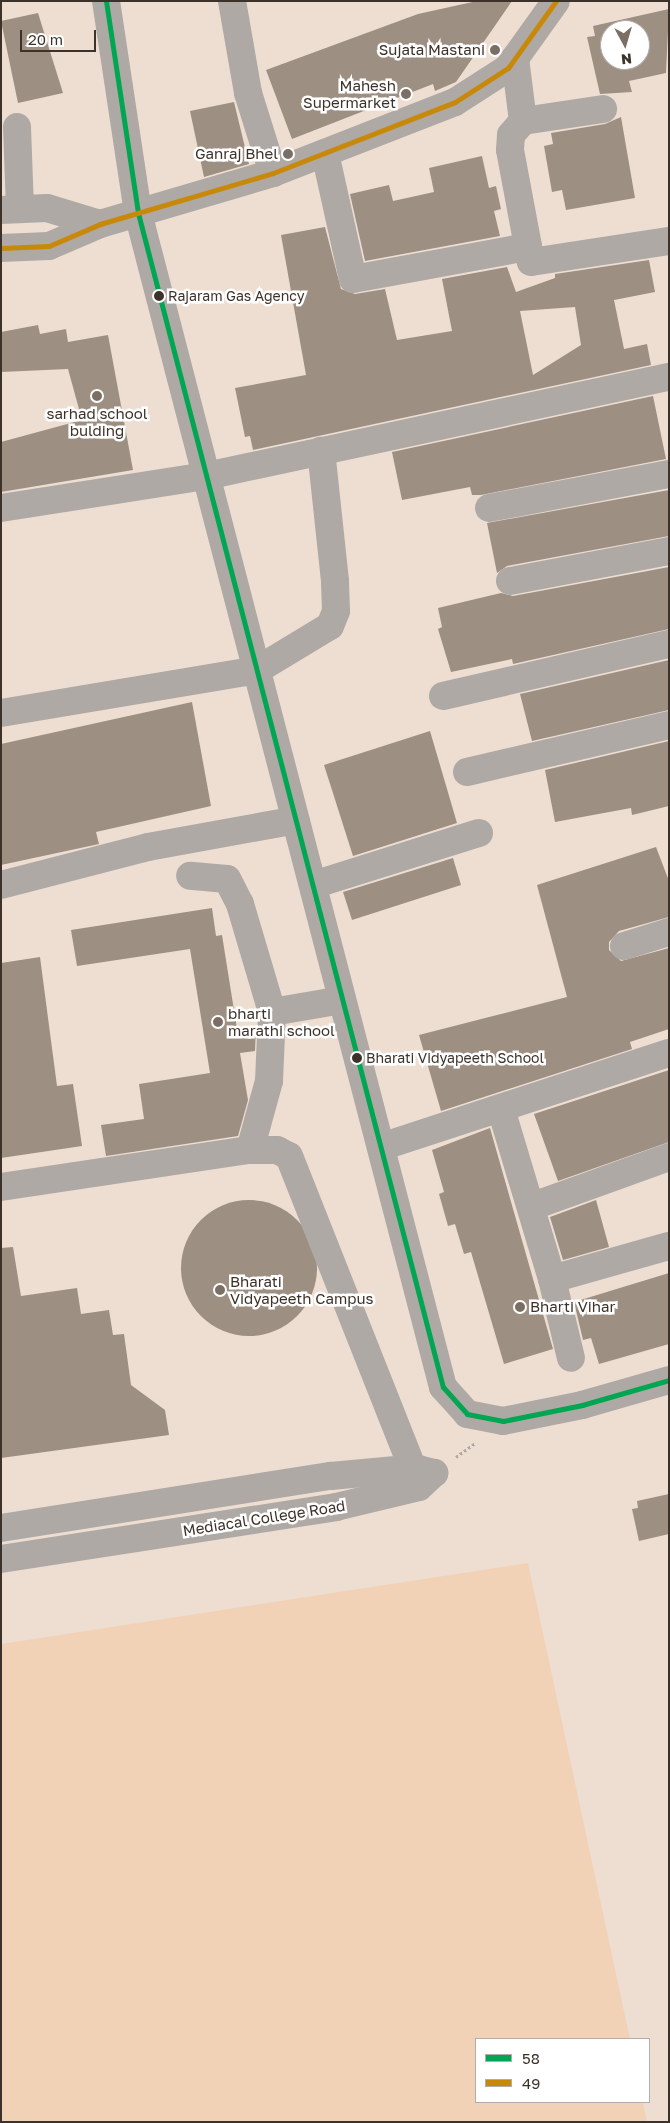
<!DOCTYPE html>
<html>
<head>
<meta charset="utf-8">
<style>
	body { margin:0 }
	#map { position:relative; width:670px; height:2123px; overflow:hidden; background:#eeded2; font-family:"Golos Text",sans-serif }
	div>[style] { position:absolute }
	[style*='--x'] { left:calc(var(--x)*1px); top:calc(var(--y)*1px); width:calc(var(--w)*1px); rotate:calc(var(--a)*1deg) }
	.green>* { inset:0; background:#f2d2b7 }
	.building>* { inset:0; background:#9e8f83 }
	.round { border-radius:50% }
	.path>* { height:3px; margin-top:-1.5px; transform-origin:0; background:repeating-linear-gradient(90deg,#aea8a2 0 2.5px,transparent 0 5px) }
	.minor>* { height:28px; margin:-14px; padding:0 14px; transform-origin:14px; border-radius:14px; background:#afa9a5 }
	.bus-1>* { height:5px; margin:-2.5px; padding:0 2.5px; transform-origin:2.5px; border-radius:2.5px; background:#00a651 }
	.bus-2>* { height:5px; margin:-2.5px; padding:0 2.5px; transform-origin:2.5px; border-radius:2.5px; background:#c8890a }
	.dots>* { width:14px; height:14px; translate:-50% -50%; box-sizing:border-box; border:2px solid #fff; border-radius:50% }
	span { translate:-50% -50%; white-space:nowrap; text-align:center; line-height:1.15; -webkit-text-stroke:5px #fff; paint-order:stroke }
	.bus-label { font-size:14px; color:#3d322a }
	.left { translate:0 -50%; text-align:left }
	.poi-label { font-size:15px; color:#3d322a }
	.right { translate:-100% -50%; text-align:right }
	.street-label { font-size:15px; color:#3d322a }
	.frame { position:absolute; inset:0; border:2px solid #3d322a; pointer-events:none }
	.legend { position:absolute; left:475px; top:2038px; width:175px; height:65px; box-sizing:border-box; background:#fff; border:1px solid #b1adaa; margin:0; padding:6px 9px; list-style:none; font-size:15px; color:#3d322a }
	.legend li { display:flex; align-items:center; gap:10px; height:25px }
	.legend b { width:25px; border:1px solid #b1adaa }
	.north { position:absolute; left:600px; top:20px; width:50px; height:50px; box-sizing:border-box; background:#fff; border:1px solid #b1adaa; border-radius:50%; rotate:174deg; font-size:14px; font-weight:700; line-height:20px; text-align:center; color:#3d322a }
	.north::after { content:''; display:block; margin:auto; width:18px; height:22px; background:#7b6e65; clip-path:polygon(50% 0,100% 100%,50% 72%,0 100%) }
	.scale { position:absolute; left:20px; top:30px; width:76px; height:22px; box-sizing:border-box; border:2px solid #3d322a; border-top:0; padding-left:6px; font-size:15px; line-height:18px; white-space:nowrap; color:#3d322a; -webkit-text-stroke:4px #fff; paint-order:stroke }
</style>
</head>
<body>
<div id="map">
	<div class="green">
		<div style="clip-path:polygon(528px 1563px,630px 2039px,476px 2039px,476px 2102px,643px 2102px,647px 2122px,1px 2122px,1px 1644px)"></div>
	</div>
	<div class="building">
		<div style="clip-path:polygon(477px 1px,512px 1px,456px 82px,435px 91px,433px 84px,292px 139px,266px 70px,418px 14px)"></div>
		<div style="clip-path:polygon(evenodd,669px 9px,666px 73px,629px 81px,632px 92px,600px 94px,587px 37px,595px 36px,593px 26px,669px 9px,610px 30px,640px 30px,640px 60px,610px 60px,610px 30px)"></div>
		<div style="clip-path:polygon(38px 13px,63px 93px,18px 103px,1px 21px)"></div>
		<div style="clip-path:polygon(234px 102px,249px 164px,204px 177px,190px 111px)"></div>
		<div style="clip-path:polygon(621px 117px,635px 198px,566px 210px,562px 190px,552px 192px,544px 146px,553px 144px,551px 133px,605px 124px)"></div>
		<div style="clip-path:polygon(482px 156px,489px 188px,496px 186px,501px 209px,494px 211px,500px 236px,365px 261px,350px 194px,389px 185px,393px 201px,434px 192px,429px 168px)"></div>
		<div style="clip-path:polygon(evenodd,325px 227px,341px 289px,355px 294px,385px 289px,397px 340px,452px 331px,442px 279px,507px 267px,516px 292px,555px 278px,555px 274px,649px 260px,655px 292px,614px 300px,624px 349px,647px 344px,651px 365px,253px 450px,250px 436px,245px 437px,235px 388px,306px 375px,281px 235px,325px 227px,575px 307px,581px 345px,533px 375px,520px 311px,575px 307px)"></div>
		<div style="clip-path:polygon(38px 325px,40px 334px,66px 329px,68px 342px,108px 335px,133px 470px,1px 492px,1px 442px,82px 420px,68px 369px,1px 372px,1px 332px)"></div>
		<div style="clip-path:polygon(653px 396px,666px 459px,481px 495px,472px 495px,470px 487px,402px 500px,392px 452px)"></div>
		<div style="clip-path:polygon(669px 490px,669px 536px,507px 566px,497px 573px,487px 523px)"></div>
		<div style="clip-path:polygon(669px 567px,669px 629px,513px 664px,512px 659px,451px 672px,438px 629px,442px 627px,438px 608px,501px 593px,513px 596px)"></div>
		<div style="clip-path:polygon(669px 660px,669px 710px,532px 741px,520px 694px)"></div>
		<div style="clip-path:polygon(192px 702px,211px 806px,96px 832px,99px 844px,1px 865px,1px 744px)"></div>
		<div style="clip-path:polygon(430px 731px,457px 823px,353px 856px,324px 765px)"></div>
		<div style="clip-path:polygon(669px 741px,669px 806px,632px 815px,631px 808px,555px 822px,545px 770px)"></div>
		<div style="clip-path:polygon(656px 847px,669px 881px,669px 917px,619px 931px,609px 942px,609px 950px,621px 961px,669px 948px,669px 1029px,630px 1042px,632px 1049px,441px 1111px,419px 1035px,567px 997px,537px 885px)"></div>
		<div style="clip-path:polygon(453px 858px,461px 885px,352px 920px,343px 892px)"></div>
		<div style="clip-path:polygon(212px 908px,216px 936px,222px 935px,237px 1029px,256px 1027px,255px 1051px,240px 1053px,248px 1100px,238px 1136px,106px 1156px,101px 1125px,144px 1119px,139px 1084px,210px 1073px,190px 949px,77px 966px,71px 930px)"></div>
		<div style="clip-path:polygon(40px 957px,57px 1086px,73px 1084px,82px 1146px,1px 1158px,1px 963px)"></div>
		<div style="clip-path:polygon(669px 1070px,669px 1142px,558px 1181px,534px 1114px)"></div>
		<div style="clip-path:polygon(490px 1128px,553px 1349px,504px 1364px,471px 1252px,464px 1254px,455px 1224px,448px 1226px,439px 1194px,444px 1192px,432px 1150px)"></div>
		<div class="round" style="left:181px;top:1200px;width:136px;height:136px"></div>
		<div style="clip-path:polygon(596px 1200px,609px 1247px,563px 1260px,550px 1217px)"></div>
		<div style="clip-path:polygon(13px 1247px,21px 1296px,77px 1288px,81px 1314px,109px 1310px,113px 1335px,124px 1334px,131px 1385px,165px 1410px,169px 1435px,1px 1458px,1px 1248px)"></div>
		<div style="clip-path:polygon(669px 1273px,669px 1344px,599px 1364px,591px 1338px,583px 1340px,574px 1302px)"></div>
		<div style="clip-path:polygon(669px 1494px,669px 1534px,639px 1541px,632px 1509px,638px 1508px,637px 1501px)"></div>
	</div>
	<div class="path">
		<div style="--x:456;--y:1457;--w:24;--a:-36"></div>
	</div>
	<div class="minor">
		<div style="--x:106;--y:1;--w:214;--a:81.4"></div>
		<div style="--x:138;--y:213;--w:1213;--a:75.44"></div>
		<div style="--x:443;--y:1387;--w:36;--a:48"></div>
		<div style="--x:467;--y:1414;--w:37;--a:11"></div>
		<div style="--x:503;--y:1421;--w:81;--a:-11.4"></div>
		<div style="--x:582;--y:1405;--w:91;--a:-16"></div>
		<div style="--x:232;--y:1;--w:93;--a:80.1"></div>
		<div style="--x:248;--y:93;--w:84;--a:72.6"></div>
		<div style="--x:515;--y:58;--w:64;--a:82.8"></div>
		<div style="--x:523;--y:121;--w:18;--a:131"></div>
		<div style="--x:511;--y:135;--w:15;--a:94"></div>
		<div style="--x:510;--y:150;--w:114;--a:79.4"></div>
		<div style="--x:531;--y:262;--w:140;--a:-8.7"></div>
		<div style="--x:523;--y:121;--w:81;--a:-8.5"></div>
		<div style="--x:17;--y:127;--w:82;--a:87.9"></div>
		<div style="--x:325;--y:153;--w:129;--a:77.5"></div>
		<div style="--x:353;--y:279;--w:178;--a:-10.4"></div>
		<div style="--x:1;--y:210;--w:46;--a:-2.5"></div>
		<div style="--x:47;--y:208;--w:55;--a:16.8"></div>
		<div style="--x:1;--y:248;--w:48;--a:-2.4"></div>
		<div style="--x:49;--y:246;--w:56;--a:-23.3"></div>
		<div style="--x:100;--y:224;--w:180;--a:-16.4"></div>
		<div style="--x:273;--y:173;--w:195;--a:-21.3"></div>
		<div style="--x:455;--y:102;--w:63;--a:-32.7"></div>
		<div style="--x:508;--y:68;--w:82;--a:-54.4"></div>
		<div style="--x:1;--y:508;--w:207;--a:-8.9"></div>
		<div style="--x:206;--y:476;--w:473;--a:-12.1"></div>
		<div style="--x:489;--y:508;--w:183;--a:-10.7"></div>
		<div style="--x:510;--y:581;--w:162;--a:-10.7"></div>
		<div style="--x:443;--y:696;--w:232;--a:-13"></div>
		<div style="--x:1;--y:713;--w:260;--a:-9.5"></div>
		<div style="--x:257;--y:670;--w:85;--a:-31.1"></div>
		<div style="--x:330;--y:626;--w:16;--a:-68"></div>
		<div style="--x:336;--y:611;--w:30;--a:-92"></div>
		<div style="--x:335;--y:581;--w:131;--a:-96.1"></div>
		<div style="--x:467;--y:772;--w:207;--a:-13.1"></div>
		<div style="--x:1;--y:885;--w:152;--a:-14.5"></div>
		<div style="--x:148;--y:847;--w:150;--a:-10.3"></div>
		<div style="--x:313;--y:885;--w:174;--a:-17.4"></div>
		<div style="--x:624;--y:946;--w:47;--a:-17.3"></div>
		<div style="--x:272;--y:1012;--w:71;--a:-9.7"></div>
		<div style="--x:501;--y:1109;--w:177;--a:73.3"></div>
		<div style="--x:552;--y:1279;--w:122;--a:-15.8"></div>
		<div style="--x:381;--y:1147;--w:303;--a:-18.1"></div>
		<div style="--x:250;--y:1150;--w:27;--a:0"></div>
		<div style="--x:277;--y:1150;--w:13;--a:27"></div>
		<div style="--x:289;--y:1156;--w:353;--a:68.4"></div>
		<div style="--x:1;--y:1187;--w:252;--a:-8.5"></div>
		<div style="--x:250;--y:1150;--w:72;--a:-74.6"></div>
		<div style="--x:269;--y:1081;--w:69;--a:-87.5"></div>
		<div style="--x:272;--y:1012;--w:113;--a:-106.5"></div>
		<div style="--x:240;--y:904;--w:28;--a:-117"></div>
		<div style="--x:227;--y:879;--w:37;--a:-175"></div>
		<div style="--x:533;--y:1206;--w:145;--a:-19.8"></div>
		<div style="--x:552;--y:1279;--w:81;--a:76.5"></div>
		<div style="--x:1;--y:1528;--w:334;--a:-9"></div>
		<div style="--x:331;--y:1476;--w:84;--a:-5.4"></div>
		<div style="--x:415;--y:1468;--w:20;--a:15"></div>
		<div style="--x:1;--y:1559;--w:339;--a:-8.8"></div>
		<div style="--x:336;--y:1507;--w:85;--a:-13.5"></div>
		<div style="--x:419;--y:1487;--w:21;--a:-43"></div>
	</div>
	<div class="bus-1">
		<div style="--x:106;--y:1;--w:214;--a:81.4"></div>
		<div style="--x:138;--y:213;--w:1213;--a:75.44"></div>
		<div style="--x:443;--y:1387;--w:36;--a:48"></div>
		<div style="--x:467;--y:1414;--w:37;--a:11"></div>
		<div style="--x:503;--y:1421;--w:81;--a:-11.4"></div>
		<div style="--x:582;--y:1405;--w:91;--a:-16"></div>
	</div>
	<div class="bus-2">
		<div style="--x:1;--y:248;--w:48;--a:-2.4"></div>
		<div style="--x:49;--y:246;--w:56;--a:-23.3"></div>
		<div style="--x:100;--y:224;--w:180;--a:-16.4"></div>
		<div style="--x:273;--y:173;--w:195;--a:-21.3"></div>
		<div style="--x:455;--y:102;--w:63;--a:-32.7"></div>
		<div style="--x:508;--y:68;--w:82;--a:-54.4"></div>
	</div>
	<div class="dots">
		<div style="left:495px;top:50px;background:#7b6e65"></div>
		<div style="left:406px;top:94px;background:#7b6e65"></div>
		<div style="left:288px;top:154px;background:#7b6e65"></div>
		<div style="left:159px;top:296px;background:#3d322a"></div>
		<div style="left:97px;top:396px;background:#7b6e65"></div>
		<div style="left:218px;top:1022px;background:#7b6e65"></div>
		<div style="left:357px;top:1058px;background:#3d322a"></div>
		<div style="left:220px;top:1290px;background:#7b6e65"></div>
		<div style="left:520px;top:1307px;background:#7b6e65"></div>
	</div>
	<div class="bus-label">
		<span class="left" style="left:168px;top:296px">Rajaram Gas Agency</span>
		<span class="left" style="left:366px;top:1058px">Bharati Vidyapeeth School</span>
	</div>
	<div class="poi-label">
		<span class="right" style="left:485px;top:50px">Sujata Mastani</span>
		<span class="right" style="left:396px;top:94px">Mahesh<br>Supermarket</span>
		<span class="right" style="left:278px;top:154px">Ganraj Bhel</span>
		<span style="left:97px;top:422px">sarhad school<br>bulding</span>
		<span class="left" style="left:228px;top:1022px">bharti<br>marathi school</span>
		<span class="left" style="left:230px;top:1290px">Bharati<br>Vidyapeeth Campus</span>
		<span class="left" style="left:530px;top:1307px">Bharti Vihar</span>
	</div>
	<div class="street-label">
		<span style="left:264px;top:1518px;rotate:-9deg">Mediacal College Road</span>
	</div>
	<div class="frame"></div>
	<ul class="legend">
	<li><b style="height:6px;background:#00a651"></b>58</li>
	<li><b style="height:6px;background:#c8890a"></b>49</li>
	</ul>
	<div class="north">N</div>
	<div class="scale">20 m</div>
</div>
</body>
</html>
